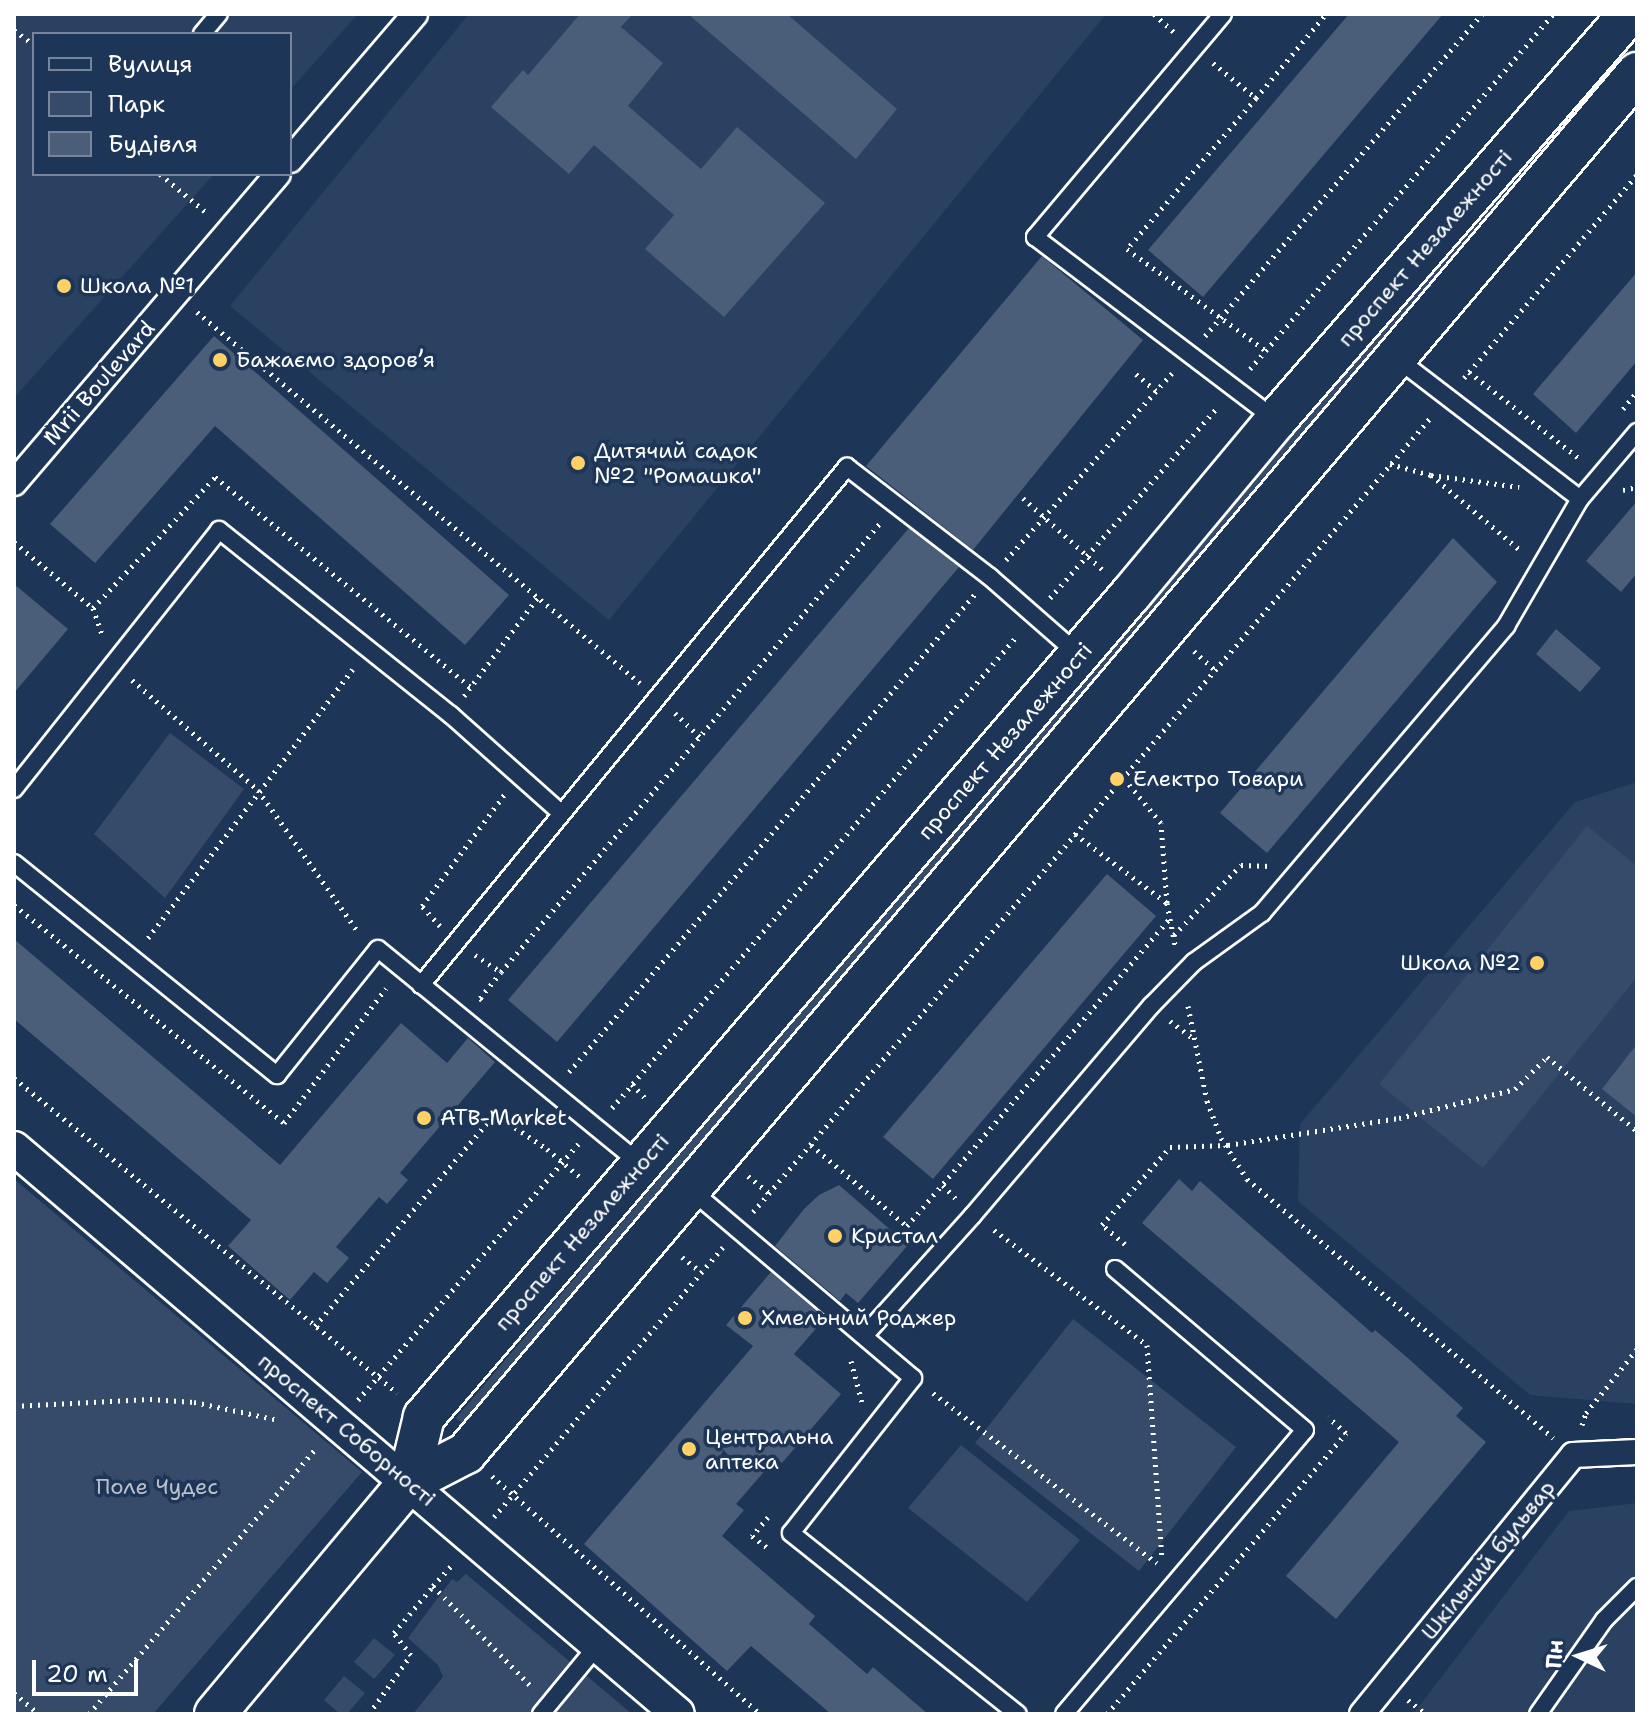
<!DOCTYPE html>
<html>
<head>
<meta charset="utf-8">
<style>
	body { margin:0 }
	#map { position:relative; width:1651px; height:1728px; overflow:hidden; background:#1d3557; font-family:"Shantell Sans",sans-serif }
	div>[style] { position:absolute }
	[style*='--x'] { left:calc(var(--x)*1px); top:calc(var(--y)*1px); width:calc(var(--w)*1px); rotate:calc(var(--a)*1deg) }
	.built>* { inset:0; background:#2a4161 }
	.green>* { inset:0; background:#364b69 }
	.building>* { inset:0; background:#4a5d79 }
	.path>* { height:5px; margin-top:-2.5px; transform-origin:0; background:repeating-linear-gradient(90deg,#fff 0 2px,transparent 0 8px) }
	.roads { filter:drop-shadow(2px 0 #fff) drop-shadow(-2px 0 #fff) drop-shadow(0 2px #fff) drop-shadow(0 -2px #fff) }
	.service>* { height:16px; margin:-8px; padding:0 8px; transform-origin:8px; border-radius:8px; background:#1d3557 }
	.pedestrian>* { height:24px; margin:-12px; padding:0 12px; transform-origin:12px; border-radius:12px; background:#1d3557 }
	.minor>* { height:32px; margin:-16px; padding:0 16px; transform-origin:16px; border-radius:16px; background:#1d3557 }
	.tertiary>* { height:40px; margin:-20px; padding:0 20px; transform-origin:20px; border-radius:20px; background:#1d3557 }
	.dots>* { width:22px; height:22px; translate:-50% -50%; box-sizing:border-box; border:4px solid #1d3557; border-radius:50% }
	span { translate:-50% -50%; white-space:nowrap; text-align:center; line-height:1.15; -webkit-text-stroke:7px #1d3557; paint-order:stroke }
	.street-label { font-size:22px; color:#fff }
	.poi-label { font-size:22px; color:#fff }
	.left { translate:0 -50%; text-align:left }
	.right { translate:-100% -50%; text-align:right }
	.park-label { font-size:22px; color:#b9c0ca }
	.frame { position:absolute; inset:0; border:16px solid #fff; pointer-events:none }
	.legend { position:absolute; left:32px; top:32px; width:260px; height:144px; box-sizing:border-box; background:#1d3557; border:2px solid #77869a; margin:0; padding:10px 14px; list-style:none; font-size:24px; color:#fff }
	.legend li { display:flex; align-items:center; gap:16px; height:40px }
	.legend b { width:40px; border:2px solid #77869a }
	.north { position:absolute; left:1539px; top:1616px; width:80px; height:80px; -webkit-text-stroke:6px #1d3557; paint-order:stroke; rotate:274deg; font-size:22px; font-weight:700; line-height:32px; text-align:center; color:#fff }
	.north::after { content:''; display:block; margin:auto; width:28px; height:36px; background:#fff; clip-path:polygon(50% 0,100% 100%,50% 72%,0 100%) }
	.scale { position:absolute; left:32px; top:1660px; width:106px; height:36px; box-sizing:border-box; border:4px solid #fff; border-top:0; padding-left:10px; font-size:24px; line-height:28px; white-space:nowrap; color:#fff; -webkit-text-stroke:6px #1d3557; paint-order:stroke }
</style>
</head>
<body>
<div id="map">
	<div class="built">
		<div style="clip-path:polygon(14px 14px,358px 14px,290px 90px,290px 34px,34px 34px,34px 174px,214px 174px,14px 398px)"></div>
		<div style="clip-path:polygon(469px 14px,1106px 14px,609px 620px,230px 306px)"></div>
		<div style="clip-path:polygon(1637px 782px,1637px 1404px,1530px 1395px,1298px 1201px,1300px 1124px,1575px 802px)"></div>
		<div style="clip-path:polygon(1637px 1503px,1637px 1714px,1413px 1714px,1569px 1511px)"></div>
	</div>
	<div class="green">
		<div style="clip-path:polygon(1596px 75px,1608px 85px,469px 1429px,456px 1418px)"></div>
		<div style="clip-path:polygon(170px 733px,244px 789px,165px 898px,94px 834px)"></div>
		<div style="clip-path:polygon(1587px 826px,1637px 866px,1637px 977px,1483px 1168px,1379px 1084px)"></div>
		<div style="clip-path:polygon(14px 1179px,362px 1472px,153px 1714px,14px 1714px)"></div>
		<div style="clip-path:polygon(1073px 1319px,1236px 1447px,1139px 1571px,975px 1443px)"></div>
		<div style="clip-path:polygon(961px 1445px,1080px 1540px,1027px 1602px,908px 1508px)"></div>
		<div style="clip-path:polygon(466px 1574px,632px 1714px,413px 1714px,443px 1677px,438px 1665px,408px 1638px,452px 1579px,457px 1582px)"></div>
		<div style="clip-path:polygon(374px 1638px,395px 1655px,374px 1679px,354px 1662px)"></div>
		<div style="clip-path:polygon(344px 1676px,365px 1693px,347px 1714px,340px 1714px,324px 1700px)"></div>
	</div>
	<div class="building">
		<div style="clip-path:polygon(580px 14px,633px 14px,621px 27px,663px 63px,628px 106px,701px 169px,737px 127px,825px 203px,724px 317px,645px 249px,674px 215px,594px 145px,569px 174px,491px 107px,523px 70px,528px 75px)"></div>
		<div style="clip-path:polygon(688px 14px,787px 14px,897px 109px,856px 159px)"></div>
		<div style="clip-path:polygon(1349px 14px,1443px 14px,1203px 297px,1148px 250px)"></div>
		<div style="clip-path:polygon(1042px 256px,1143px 340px,973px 550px,866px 466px)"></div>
		<div style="clip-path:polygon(1637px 272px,1637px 361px,1576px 433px,1533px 394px)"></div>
		<div style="clip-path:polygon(214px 336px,509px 595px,465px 645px,215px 426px,95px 563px,50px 524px)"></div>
		<div style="clip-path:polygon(1637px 501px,1637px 573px,1621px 592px,1586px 561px)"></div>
		<div style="clip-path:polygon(909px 528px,959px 567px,557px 1042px,508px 1000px)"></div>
		<div style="clip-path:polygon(1453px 538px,1497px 582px,1267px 853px,1220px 813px)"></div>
		<div style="clip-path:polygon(14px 584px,68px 629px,14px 693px)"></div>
		<div style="clip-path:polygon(1556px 629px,1601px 668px,1580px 692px,1536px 654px)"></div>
		<div style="clip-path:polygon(1107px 874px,1156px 916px,933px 1179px,883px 1137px)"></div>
		<div style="clip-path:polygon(14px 939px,280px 1165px,401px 1023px,447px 1063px,468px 1038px,495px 1062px,400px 1173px,408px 1180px,387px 1204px,379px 1197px,336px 1247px,349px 1258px,327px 1283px,314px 1272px,290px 1300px,228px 1246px,251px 1220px,14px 1019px)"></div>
		<div style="clip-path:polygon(1637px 1044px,1637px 1117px,1602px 1089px)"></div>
		<div style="clip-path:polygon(1179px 1179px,1192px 1191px,1200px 1181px,1372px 1333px,1375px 1330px,1409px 1359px,1463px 1408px,1456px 1416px,1486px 1442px,1336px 1619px,1286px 1576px,1399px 1442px,1142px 1223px)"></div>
		<div style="clip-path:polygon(839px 1185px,908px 1245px,858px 1303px,846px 1293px,840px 1301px,775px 1246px,804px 1209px,819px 1195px)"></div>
		<div style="clip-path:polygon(771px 1272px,825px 1318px,794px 1354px,841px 1394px,782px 1463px,776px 1458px,736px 1504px,744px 1510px,722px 1536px,815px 1616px,809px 1624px,867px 1674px,873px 1667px,928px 1714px,831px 1714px,751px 1646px,727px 1671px,584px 1544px,753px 1346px,726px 1325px)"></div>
	</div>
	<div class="path">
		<div style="--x:1154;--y:14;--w:27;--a:42"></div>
		<div style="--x:14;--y:30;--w:25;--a:37"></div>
		<div style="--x:1213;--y:63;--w:55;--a:39.1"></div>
		<div style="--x:1256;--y:98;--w:199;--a:130.5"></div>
		<div style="--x:1127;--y:249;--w:171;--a:36.2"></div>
		<div style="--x:1256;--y:98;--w:109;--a:-50.2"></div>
		<div style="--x:160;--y:174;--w:61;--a:39.7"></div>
		<div style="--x:197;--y:312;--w:578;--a:39.95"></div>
		<div style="--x:1205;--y:336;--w:425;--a:-49.3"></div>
		<div style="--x:1250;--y:369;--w:467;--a:-49.5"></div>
		<div style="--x:1469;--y:372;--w:141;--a:38.1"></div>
		<div style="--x:1136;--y:374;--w:26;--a:40"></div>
		<div style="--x:1464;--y:378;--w:267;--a:-49.6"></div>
		<div style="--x:1623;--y:409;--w:22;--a:-51"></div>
		<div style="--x:1390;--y:464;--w:42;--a:15"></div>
		<div style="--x:1431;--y:475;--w:89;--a:7.8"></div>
		<div style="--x:1431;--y:475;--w:116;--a:40.1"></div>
		<div style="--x:1623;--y:490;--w:14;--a:-12"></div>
		<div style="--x:1023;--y:498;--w:108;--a:42"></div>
		<div style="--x:14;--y:542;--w:103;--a:39.9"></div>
		<div style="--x:93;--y:608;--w:31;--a:71"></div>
		<div style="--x:1006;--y:560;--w:250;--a:-48.4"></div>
		<div style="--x:1050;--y:598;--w:254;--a:-48.7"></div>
		<div style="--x:93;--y:608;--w:179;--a:-47"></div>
		<div style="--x:215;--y:477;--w:331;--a:39.4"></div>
		<div style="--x:1194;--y:651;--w:28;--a:42"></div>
		<div style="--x:132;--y:680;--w:167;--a:41.1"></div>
		<div style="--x:258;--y:790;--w:175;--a:54.8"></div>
		<div style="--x:464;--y:696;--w:124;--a:-53.2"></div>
		<div style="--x:675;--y:713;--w:35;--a:44"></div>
		<div style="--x:1075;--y:834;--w:115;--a:36.9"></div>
		<div style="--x:1167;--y:903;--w:80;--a:-94.3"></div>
		<div style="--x:1161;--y:823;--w:60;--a:-129.6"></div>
		<div style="--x:1167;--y:903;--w:43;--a:79.2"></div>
		<div style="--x:14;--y:905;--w:347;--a:38.9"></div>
		<div style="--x:284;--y:1123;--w:169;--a:-52.9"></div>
		<div style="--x:440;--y:926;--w:27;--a:-132"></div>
		<div style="--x:422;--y:906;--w:139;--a:-53.5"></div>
		<div style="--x:1174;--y:935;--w:97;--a:-46.3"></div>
		<div style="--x:1241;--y:865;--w:30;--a:2"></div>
		<div style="--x:148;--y:938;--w:338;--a:-52.7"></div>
		<div style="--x:475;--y:955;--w:31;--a:33"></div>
		<div style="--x:482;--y:1000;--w:3;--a:-135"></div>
		<div style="--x:480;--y:998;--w:33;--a:-51"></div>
		<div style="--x:501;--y:972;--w:589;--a:-49.82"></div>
		<div style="--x:1188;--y:1006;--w:97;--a:78.7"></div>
		<div style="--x:1207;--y:1101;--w:40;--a:69"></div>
		<div style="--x:1221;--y:1138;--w:49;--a:57.6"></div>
		<div style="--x:1247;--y:1179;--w:401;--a:40.2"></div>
		<div style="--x:1170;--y:1021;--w:30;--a:37"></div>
		<div style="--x:569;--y:1072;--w:627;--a:-49.66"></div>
		<div style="--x:14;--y:1078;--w:496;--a:39.4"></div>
		<div style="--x:632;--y:1084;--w:23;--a:47"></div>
		<div style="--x:612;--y:1108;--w:622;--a:-49.37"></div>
		<div style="--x:811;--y:1145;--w:126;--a:40.2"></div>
		<div style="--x:907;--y:1226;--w:404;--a:-49.5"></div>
		<div style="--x:748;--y:1176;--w:27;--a:39"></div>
		<div style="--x:943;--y:1185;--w:19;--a:47"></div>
		<div style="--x:753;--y:1212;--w:1046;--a:-49.54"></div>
		<div style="--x:994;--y:1230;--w:191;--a:36.9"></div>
		<div style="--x:1147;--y:1345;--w:215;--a:86"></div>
		<div style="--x:1125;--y:1244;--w:30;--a:-140"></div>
		<div style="--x:1102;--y:1225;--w:103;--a:-48.9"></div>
		<div style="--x:1170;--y:1147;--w:58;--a:-2"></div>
		<div style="--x:1228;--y:1145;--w:173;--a:-9"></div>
		<div style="--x:1399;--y:1118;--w:120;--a:-14"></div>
		<div style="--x:1515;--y:1089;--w:45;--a:-45"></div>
		<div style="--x:1547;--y:1057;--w:117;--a:39.4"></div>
		<div style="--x:682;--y:1257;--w:24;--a:38"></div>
		<div style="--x:315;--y:1326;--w:278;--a:-49.7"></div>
		<div style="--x:495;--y:1114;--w:63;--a:33.9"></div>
		<div style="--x:547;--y:1149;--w:43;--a:40.3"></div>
		<div style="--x:851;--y:1361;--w:42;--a:75"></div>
		<div style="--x:933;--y:1393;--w:281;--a:37.2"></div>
		<div style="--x:358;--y:1400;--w:338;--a:-49.3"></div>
		<div style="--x:14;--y:1406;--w:136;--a:-2.9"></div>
		<div style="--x:150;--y:1399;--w:44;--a:3.9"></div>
		<div style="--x:194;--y:1402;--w:87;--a:12"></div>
		<div style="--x:1582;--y:1425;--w:13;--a:-72"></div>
		<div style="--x:1586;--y:1413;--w:82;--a:-51.4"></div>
		<div style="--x:492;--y:1476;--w:358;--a:41.6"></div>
		<div style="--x:494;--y:1517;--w:354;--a:-49.7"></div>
		<div style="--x:768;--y:1517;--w:25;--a:130"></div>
		<div style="--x:752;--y:1536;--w:21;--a:37"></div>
		<div style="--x:433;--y:1586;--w:30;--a:-48"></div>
		<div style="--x:14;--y:1693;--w:33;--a:40"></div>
		<div style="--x:1408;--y:1700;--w:23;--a:38"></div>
		<div style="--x:89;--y:1714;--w:351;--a:-49.5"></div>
		<div style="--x:369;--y:1714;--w:72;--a:-54.6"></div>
		<div style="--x:411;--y:1655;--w:28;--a:-128"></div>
		<div style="--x:394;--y:1633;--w:61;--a:-50.3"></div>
		<div style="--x:433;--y:1586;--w:143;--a:45.6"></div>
		<div style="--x:1107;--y:1714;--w:369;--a:-49.6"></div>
		<div style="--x:1346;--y:1433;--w:24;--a:-138"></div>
	</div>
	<div class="roads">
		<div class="service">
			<div style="--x:1223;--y:14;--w:292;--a:130.1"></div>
			<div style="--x:1035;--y:237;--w:303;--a:37.2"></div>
			<div style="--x:202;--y:34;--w:26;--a:-50"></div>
			<div style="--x:1395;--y:357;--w:233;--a:37.5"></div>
			<div style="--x:14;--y:789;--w:330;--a:-51.6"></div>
			<div style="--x:219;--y:530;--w:297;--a:38.6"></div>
			<div style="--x:451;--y:715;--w:147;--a:41.7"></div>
			<div style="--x:14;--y:863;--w:338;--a:38.9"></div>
			<div style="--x:277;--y:1075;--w:161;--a:-51.3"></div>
			<div style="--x:378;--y:949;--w:340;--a:39.3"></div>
			<div style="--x:421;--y:985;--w:671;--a:-50.57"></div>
			<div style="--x:847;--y:467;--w:180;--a:37.6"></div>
			<div style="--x:990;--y:577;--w:118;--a:41.2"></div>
			<div style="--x:691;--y:1190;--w:291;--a:40.3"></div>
			<div style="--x:913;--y:1378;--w:197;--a:128.2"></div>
			<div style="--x:791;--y:1533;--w:290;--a:38.6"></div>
			<div style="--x:865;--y:1335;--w:161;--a:-48"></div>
			<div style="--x:973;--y:1215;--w:275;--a:-49.6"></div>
			<div style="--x:1151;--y:1006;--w:62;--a:-45.7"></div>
			<div style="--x:1194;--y:962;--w:84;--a:-35.8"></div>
			<div style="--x:1262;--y:913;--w:377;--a:-49.6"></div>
			<div style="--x:1506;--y:626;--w:147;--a:-59.8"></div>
			<div style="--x:1580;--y:499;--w:88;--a:-49.6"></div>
			<div style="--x:541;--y:1714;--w:88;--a:-50.5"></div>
			<div style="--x:1064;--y:1714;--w:372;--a:-49.7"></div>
			<div style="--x:1305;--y:1430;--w:249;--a:-139.7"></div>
			<div style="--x:1538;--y:1714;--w:115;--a:-54.9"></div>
			<div style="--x:1604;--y:1620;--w:47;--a:-45"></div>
		</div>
		<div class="pedestrian">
			<div style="--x:290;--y:160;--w:192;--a:-49.4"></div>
			<div style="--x:14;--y:483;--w:406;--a:-49.5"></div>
			<div style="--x:1362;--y:1714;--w:334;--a:-50.8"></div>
			<div style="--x:1573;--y:1455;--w:64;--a:-2.7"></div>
		</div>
		<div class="minor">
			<div style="--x:14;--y:1148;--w:872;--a:40.44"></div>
		</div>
		<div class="tertiary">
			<div style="--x:408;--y:1483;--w:68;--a:-76.4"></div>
			<div style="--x:424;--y:1417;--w:1085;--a:-49.34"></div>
			<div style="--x:1131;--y:594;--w:226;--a:-50.2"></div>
			<div style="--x:1276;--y:420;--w:538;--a:-48.99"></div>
			<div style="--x:215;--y:1714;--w:301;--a:-50.1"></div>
			<div style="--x:408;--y:1483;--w:65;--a:-27.3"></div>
			<div style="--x:466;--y:1453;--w:1810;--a:-49.68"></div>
		</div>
	</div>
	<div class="dots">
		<div style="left:64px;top:286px;background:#ffd166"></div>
		<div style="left:220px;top:360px;background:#ffd166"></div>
		<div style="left:578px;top:463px;background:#ffd166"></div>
		<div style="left:1117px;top:779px;background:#ffd166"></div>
		<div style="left:1537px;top:963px;background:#ffd166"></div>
		<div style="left:424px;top:1118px;background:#ffd166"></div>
		<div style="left:835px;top:1236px;background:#ffd166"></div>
		<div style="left:745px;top:1318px;background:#ffd166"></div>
		<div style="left:689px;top:1449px;background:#ffd166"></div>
	</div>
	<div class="street-label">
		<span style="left:1425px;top:248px;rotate:-49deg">проспект Незалежності</span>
		<span style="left:99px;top:383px;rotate:-49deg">Mrii Boulevard</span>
		<span style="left:1005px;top:741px;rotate:-49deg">проспект Незалежності</span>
		<span style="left:582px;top:1232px;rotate:-49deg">проспект Незалежності</span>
		<span style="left:347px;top:1430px;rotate:40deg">проспект Соборності</span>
		<span style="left:1488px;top:1560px;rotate:-51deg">Шкільний бульвар</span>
	</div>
	<div class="poi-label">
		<span class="left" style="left:80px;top:286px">Школа №1</span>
		<span class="left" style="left:236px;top:360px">Бажаємо здоровʼя</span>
		<span class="left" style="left:594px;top:463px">Дитячий садок<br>№2 "Ромашка"</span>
		<span class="left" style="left:1133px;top:779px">Електро Товари</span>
		<span class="right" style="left:1521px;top:963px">Школа №2</span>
		<span class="left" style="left:440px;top:1118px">ATB-Market</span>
		<span class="left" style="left:851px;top:1236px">Кристал</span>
		<span class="left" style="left:761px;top:1318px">Хмельний Роджер</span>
		<span class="left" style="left:705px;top:1449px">Центральна<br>аптека</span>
	</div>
	<div class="park-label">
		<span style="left:157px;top:1487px">Поле Чудес</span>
	</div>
	<div class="frame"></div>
	<ul class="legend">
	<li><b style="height:10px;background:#1d3557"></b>Вулиця</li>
	<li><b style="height:22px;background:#364b69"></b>Парк</li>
	<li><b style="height:22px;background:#4a5d79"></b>Будівля</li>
	</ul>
	<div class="north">Пн</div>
	<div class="scale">20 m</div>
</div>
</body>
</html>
